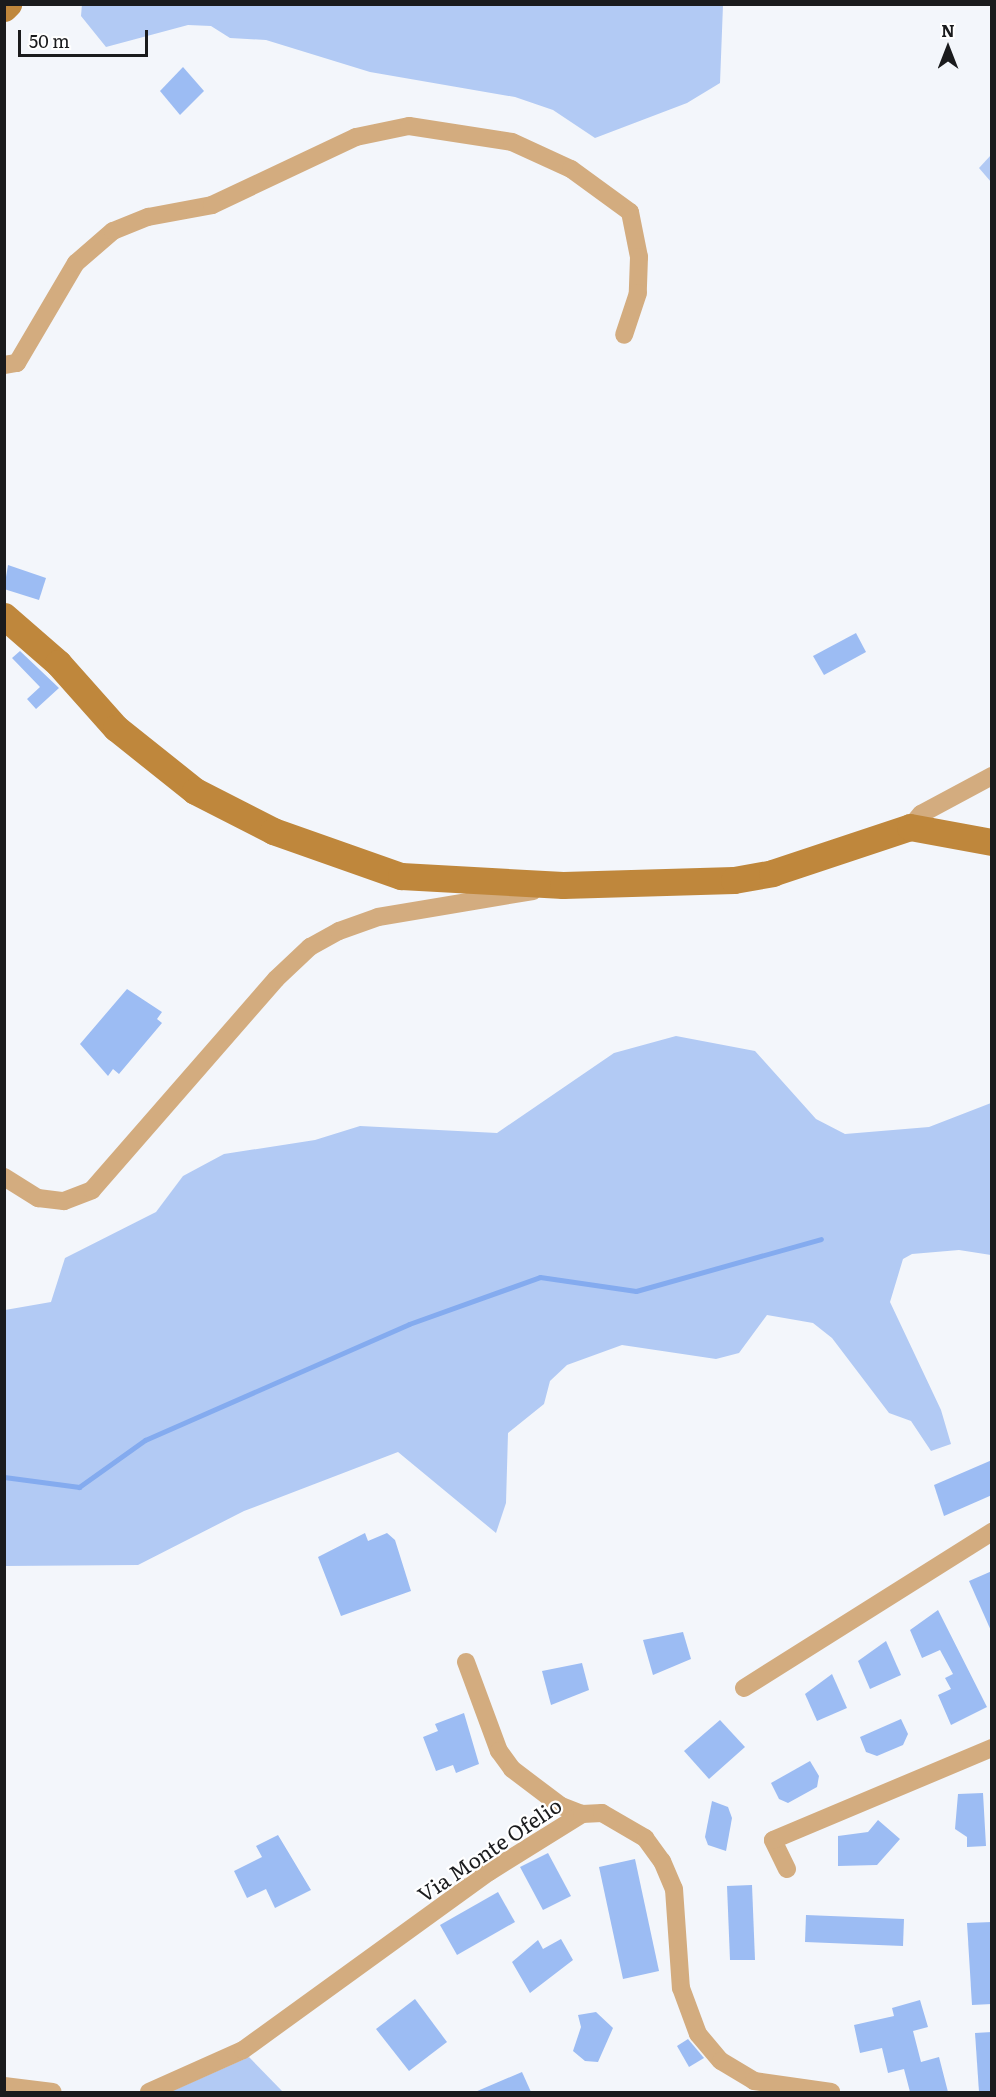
<!DOCTYPE html>
<html>
<head>
<meta charset="utf-8">
<style>
	body { margin:0 }
	#map { position:relative; width:996px; height:2097px; overflow:hidden; background:#f3f6fb; font-family:Literata,serif }
	div>[style] { position:absolute }
	[style*='--x'] { left:calc(var(--x)*1px); top:calc(var(--y)*1px); width:calc(var(--w)*1px); rotate:calc(var(--a)*1deg) }
	.green>* { inset:0; background:#b2caf4 }
	.stream>* { height:5px; margin:-2.5px; padding:0 2.5px; transform-origin:2.5px; border-radius:2.5px; background:#84abef }
	.building>* { inset:0; background:#9cbcf3 }
	.street>* { height:18px; margin:-9px; padding:0 9px; transform-origin:9px; border-radius:9px; background:#d3ac7f }
	.secondary>* { height:27px; margin:-13.5px; padding:0 13.5px; transform-origin:13.5px; border-radius:13.5px; background:#bf873c }
	span { translate:-50% -50%; white-space:nowrap; text-align:center; line-height:1.15; -webkit-text-stroke:4.5px #fff; paint-order:stroke }
	.street-label { font-size:21px; color:#1a1b1d }
	.frame { position:absolute; inset:0; border:6px solid #1a1b1d; pointer-events:none }
	.north { position:absolute; left:918px; top:18px; width:60px; height:60px; -webkit-text-stroke:4px #fff; paint-order:stroke; rotate:0deg; font-size:16px; font-weight:700; line-height:24px; text-align:center; color:#1a1b1d }
	.north::after { content:''; display:block; margin:auto; width:21px; height:27px; background:#1a1b1d; clip-path:polygon(50% 0,100% 100%,50% 72%,0 100%) }
	.scale { position:absolute; left:18px; top:30px; width:130px; height:27px; box-sizing:border-box; border:3px solid #1a1b1d; border-top:0; padding-left:8px; font-size:18px; line-height:21px; white-space:nowrap; color:#1a1b1d; -webkit-text-stroke:4px #fff; paint-order:stroke }
</style>
</head>
<body>
<div id="map">
	<div class="green">
		<div style="clip-path:polygon(82px 4px,723px 5px,720px 83px,687px 103px,595px 138px,553px 110px,515px 97px,370px 72px,266px 40px,230px 38px,211px 26px,188px 25px,106px 47px,81px 16px)"></div>
		<div style="clip-path:polygon(991px 155px,991px 182px,979px 168px)"></div>
		<div style="clip-path:polygon(676px 1036px,755px 1051px,816px 1119px,845px 1134px,929px 1127px,991px 1103px,991px 1255px,959px 1250px,912px 1254px,903px 1259px,890px 1302px,941px 1410px,951px 1444px,931px 1451px,911px 1421px,889px 1413px,832px 1338px,813px 1323px,767px 1315px,739px 1353px,716px 1359px,622px 1345px,567px 1365px,550px 1381px,544px 1404px,508px 1433px,506px 1503px,496px 1533px,398px 1452px,244px 1511px,138px 1565px,5px 1566px,5px 1310px,51px 1302px,65px 1258px,156px 1212px,183px 1176px,224px 1154px,315px 1140px,360px 1126px,497px 1133px,614px 1053px)"></div>
		<div style="clip-path:polygon(249px 2057px,283px 2092px,170px 2092px)"></div>
	</div>
	<div class="stream">
		<div style="--x:4;--y:1477;--w:76;--a:7.6"></div>
		<div style="--x:79;--y:1487;--w:81;--a:-35.5"></div>
		<div style="--x:145;--y:1440;--w:288;--a:-23.7"></div>
		<div style="--x:409;--y:1324;--w:139;--a:-19.7"></div>
		<div style="--x:540;--y:1277;--w:97;--a:8.3"></div>
		<div style="--x:636;--y:1291;--w:192;--a:-15.7"></div>
	</div>
	<div class="building">
		<div style="clip-path:polygon(183px 67px,204px 91px,180px 115px,160px 91px)"></div>
		<div style="clip-path:polygon(8px 565px,46px 578px,39px 600px,4px 589px)"></div>
		<div style="clip-path:polygon(856px 633px,866px 652px,824px 675px,813px 656px)"></div>
		<div style="clip-path:polygon(20px 651px,59px 688px,36px 709px,27px 699px,40px 687px,12px 658px)"></div>
		<div style="clip-path:polygon(127px 989px,162px 1012px,157px 1019px,162px 1023px,119px 1074px,113px 1069px,108px 1076px,80px 1044px)"></div>
		<div style="clip-path:polygon(992px 1460px,992px 1495px,944px 1516px,934px 1485px)"></div>
		<div style="clip-path:polygon(365px 1533px,368px 1541px,387px 1533px,395px 1540px,411px 1591px,341px 1616px,318px 1557px)"></div>
		<div style="clip-path:polygon(992px 1571px,992px 1633px,969px 1581px)"></div>
		<div style="clip-path:polygon(938px 1610px,987px 1707px,951px 1725px,938px 1695px,951px 1689px,945px 1678px,953px 1674px,940px 1650px,922px 1658px,910px 1630px)"></div>
		<div style="clip-path:polygon(683px 1632px,691px 1659px,653px 1675px,643px 1640px)"></div>
		<div style="clip-path:polygon(886px 1641px,901px 1675px,870px 1689px,858px 1661px)"></div>
		<div style="clip-path:polygon(582px 1663px,589px 1690px,551px 1705px,542px 1671px)"></div>
		<div style="clip-path:polygon(832px 1674px,847px 1708px,817px 1721px,805px 1694px)"></div>
		<div style="clip-path:polygon(464px 1713px,479px 1764px,456px 1773px,453px 1765px,436px 1771px,423px 1737px,438px 1731px,435px 1724px)"></div>
		<div style="clip-path:polygon(901px 1719px,908px 1734px,903px 1745px,877px 1756px,866px 1752px,860px 1737px)"></div>
		<div style="clip-path:polygon(720px 1720px,745px 1747px,709px 1779px,684px 1751px)"></div>
		<div style="clip-path:polygon(810px 1761px,819px 1776px,817px 1787px,788px 1803px,779px 1799px,771px 1783px)"></div>
		<div style="clip-path:polygon(983px 1793px,986px 1846px,967px 1847px,967px 1837px,955px 1829px,958px 1794px)"></div>
		<div style="clip-path:polygon(712px 1801px,728px 1807px,732px 1818px,726px 1851px,708px 1845px,705px 1837px)"></div>
		<div style="clip-path:polygon(878px 1820px,900px 1839px,877px 1865px,838px 1866px,838px 1836px,868px 1832px)"></div>
		<div style="clip-path:polygon(278px 1835px,311px 1890px,275px 1908px,266px 1889px,247px 1898px,234px 1871px,262px 1857px,256px 1846px)"></div>
		<div style="clip-path:polygon(548px 1853px,571px 1896px,543px 1910px,520px 1867px)"></div>
		<div style="clip-path:polygon(635px 1859px,659px 1971px,623px 1979px,599px 1867px)"></div>
		<div style="clip-path:polygon(752px 1885px,755px 1960px,730px 1960px,727px 1886px)"></div>
		<div style="clip-path:polygon(498px 1892px,515px 1922px,457px 1955px,440px 1925px)"></div>
		<div style="clip-path:polygon(806px 1915px,904px 1919px,903px 1946px,805px 1942px)"></div>
		<div style="clip-path:polygon(992px 1922px,992px 2004px,972px 2005px,967px 1923px)"></div>
		<div style="clip-path:polygon(561px 1939px,573px 1960px,530px 1993px,512px 1962px,538px 1940px,543px 1949px)"></div>
		<div style="clip-path:polygon(415px 1999px,447px 2042px,409px 2071px,376px 2029px)"></div>
		<div style="clip-path:polygon(920px 2000px,928px 2027px,913px 2031px,921px 2062px,939px 2057px,948px 2092px,910px 2092px,904px 2069px,888px 2073px,882px 2048px,860px 2053px,854px 2025px,894px 2016px,892px 2008px)"></div>
		<div style="clip-path:polygon(596px 2012px,613px 2028px,598px 2062px,585px 2061px,573px 2051px,581px 2027px,578px 2015px)"></div>
		<div style="clip-path:polygon(992px 2032px,992px 2092px,979px 2092px,975px 2033px)"></div>
		<div style="clip-path:polygon(688px 2039px,704px 2058px,689px 2067px,677px 2046px)"></div>
		<div style="clip-path:polygon(522px 2072px,531px 2092px,475px 2092px)"></div>
	</div>
	<div class="street">
		<div style="--x:4;--y:365;--w:13;--a:-9"></div>
		<div style="--x:17;--y:363;--w:116;--a:-59.5"></div>
		<div style="--x:76;--y:263;--w:49;--a:-40.9"></div>
		<div style="--x:113;--y:231;--w:38;--a:-22"></div>
		<div style="--x:148;--y:217;--w:65;--a:-10.6"></div>
		<div style="--x:212;--y:205;--w:159;--a:-25.3"></div>
		<div style="--x:356;--y:137;--w:54;--a:-11.7"></div>
		<div style="--x:409;--y:126;--w:104;--a:8.8"></div>
		<div style="--x:512;--y:142;--w:65;--a:24.6"></div>
		<div style="--x:571;--y:169;--w:73;--a:36.1"></div>
		<div style="--x:630;--y:212;--w:46;--a:78.7"></div>
		<div style="--x:639;--y:257;--w:36;--a:92"></div>
		<div style="--x:638;--y:293;--w:44;--a:108.4"></div>
		<div style="--x:910;--y:827;--w:17;--a:-50"></div>
		<div style="--x:921;--y:814;--w:81;--a:-28.2"></div>
		<div style="--x:4;--y:1177;--w:40;--a:32"></div>
		<div style="--x:38;--y:1198;--w:26;--a:7"></div>
		<div style="--x:64;--y:1201;--w:30;--a:-21"></div>
		<div style="--x:92;--y:1190;--w:280;--a:-48.9"></div>
		<div style="--x:276;--y:979;--w:47;--a:-43.3"></div>
		<div style="--x:310;--y:947;--w:33;--a:-29"></div>
		<div style="--x:339;--y:931;--w:41;--a:-19.7"></div>
		<div style="--x:378;--y:917;--w:157;--a:-9.5"></div>
		<div style="--x:466;--y:1662;--w:95;--a:69.7"></div>
		<div style="--x:499;--y:1751;--w:22;--a:54"></div>
		<div style="--x:512;--y:1769;--w:61;--a:37.1"></div>
		<div style="--x:561;--y:1806;--w:22;--a:21"></div>
		<div style="--x:744;--y:1688;--w:293;--a:-32.2"></div>
		<div style="--x:787;--y:1869;--w:32;--a:-116"></div>
		<div style="--x:773;--y:1840;--w:238;--a:-22.8"></div>
		<div style="--x:4;--y:2086;--w:49;--a:7"></div>
		<div style="--x:149;--y:2092;--w:103;--a:-24.1"></div>
		<div style="--x:243;--y:2050;--w:304;--a:-35.9"></div>
		<div style="--x:489;--y:1872;--w:110;--a:-31.9"></div>
		<div style="--x:582;--y:1814;--w:20;--a:-3"></div>
		<div style="--x:602;--y:1813;--w:50;--a:30.2"></div>
		<div style="--x:645;--y:1838;--w:29;--a:54"></div>
		<div style="--x:662;--y:1861;--w:30;--a:67"></div>
		<div style="--x:674;--y:1889;--w:99;--a:86"></div>
		<div style="--x:681;--y:1988;--w:49;--a:69.7"></div>
		<div style="--x:698;--y:2034;--w:35;--a:50"></div>
		<div style="--x:721;--y:2061;--w:39;--a:31"></div>
		<div style="--x:754;--y:2081;--w:78;--a:8.1"></div>
	</div>
	<div class="secondary">
		<div style="--x:4;--y:8;--w:6;--a:-45"></div>
		<div style="--x:4;--y:616;--w:72;--a:41"></div>
		<div style="--x:58;--y:663;--w:87;--a:48.3"></div>
		<div style="--x:116;--y:728;--w:101;--a:38.6"></div>
		<div style="--x:195;--y:791;--w:88;--a:27.1"></div>
		<div style="--x:273;--y:831;--w:136;--a:19.4"></div>
		<div style="--x:401;--y:876;--w:162;--a:3.2"></div>
		<div style="--x:563;--y:885;--w:171;--a:-1.7"></div>
		<div style="--x:734;--y:880;--w:39;--a:-10"></div>
		<div style="--x:772;--y:873;--w:145;--a:-18.4"></div>
		<div style="--x:910;--y:827;--w:83;--a:10.4"></div>
	</div>
	<div class="street-label">
		<span style="left:489px;top:1849px;rotate:-34deg">Via Monte Ofelio</span>
	</div>
	<div class="frame"></div>
	<div class="north">N</div>
	<div class="scale">50 m</div>
</div>
</body>
</html>
